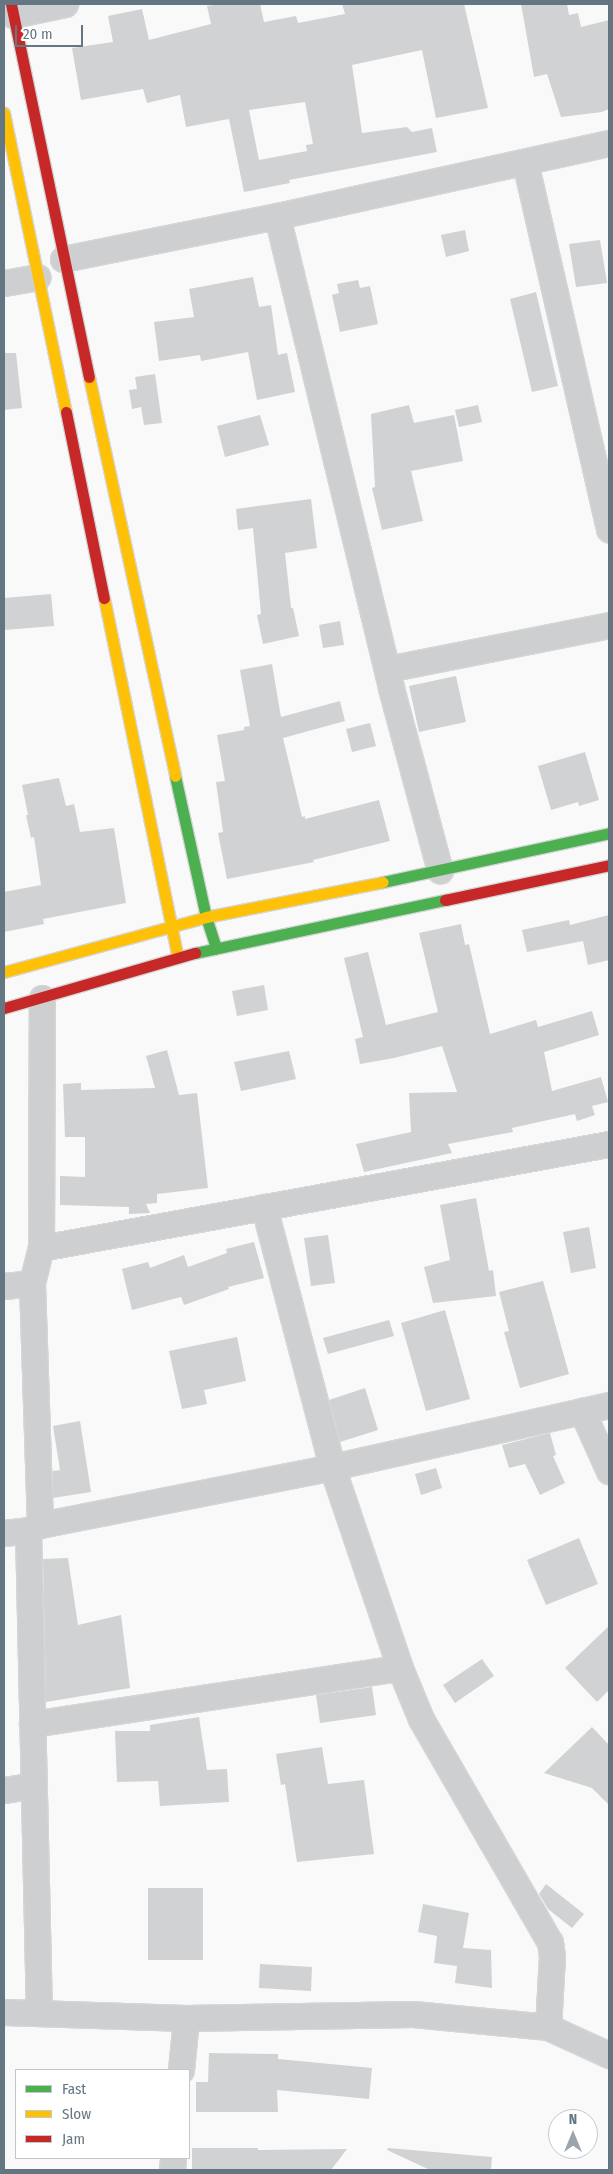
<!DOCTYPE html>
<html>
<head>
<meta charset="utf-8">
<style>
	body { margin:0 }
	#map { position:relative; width:613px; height:2174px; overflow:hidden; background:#f9f9f9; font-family:"Fira Sans Condensed",sans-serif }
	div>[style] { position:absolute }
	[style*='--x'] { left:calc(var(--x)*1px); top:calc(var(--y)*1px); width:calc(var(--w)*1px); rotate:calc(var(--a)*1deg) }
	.building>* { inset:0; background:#d0d2d3 }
	.roads { filter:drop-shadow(1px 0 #d5d6d7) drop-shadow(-1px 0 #d5d6d7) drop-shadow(0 1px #d5d6d7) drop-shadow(0 -1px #d5d6d7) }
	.street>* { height:25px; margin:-12.5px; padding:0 12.5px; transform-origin:12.5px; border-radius:12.5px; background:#cecfd0 }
	.fast>* { height:11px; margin:-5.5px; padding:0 5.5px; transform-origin:5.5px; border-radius:5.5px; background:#4caf50 }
	.slow>* { height:11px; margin:-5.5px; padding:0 5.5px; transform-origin:5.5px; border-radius:5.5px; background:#ffc107 }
	.jam>* { height:11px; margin:-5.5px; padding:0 5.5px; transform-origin:5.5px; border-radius:5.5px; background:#c62828 }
	span { translate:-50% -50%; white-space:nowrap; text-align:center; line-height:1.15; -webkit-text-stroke:5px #fff; paint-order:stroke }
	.frame { position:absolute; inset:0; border:5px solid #657683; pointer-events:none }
	.legend { position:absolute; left:15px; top:2069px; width:175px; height:90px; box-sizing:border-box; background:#fff; border:1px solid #c1c8cd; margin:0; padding:6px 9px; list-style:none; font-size:15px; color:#657683 }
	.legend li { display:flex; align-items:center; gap:10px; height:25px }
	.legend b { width:25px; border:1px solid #c1c8cd }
	.north { position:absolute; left:548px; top:2109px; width:50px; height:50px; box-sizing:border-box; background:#fff; border:1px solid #c1c8cd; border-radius:50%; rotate:0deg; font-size:14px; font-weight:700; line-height:20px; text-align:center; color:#657683 }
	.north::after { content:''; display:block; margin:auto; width:18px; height:22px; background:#99a4ac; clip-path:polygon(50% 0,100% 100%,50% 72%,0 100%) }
	.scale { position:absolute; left:15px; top:25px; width:68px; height:22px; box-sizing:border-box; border:2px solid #657683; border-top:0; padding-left:6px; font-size:15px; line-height:18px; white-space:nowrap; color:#657683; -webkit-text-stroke:4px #fff; paint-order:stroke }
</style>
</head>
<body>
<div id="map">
	<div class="building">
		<div style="clip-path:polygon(evenodd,220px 4px,260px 4px,264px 22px,296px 16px,298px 23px,345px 14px,342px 4px,464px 4px,488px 108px,436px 118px,422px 50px,352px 65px,362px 133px,407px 127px,412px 132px,432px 128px,437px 152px,289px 180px,290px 183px,244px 192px,229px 119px,186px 127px,180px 95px,147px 103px,143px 89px,81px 100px,72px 48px,113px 42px,108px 16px,142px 9px,149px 40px,211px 24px,207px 6px,220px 4px,305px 102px,313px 144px,306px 145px,307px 151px,259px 160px,249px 110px,305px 102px)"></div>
		<div style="clip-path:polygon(521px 4px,567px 4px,569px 15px,578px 13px,581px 27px,609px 20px,609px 109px,602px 112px,561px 117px,547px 74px,534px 77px)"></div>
		<div style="clip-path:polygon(465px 230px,469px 251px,446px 257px,441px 235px)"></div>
		<div style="clip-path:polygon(600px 240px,607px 283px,576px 287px,569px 244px)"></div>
		<div style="clip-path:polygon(253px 277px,259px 307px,271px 305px,278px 355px,287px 353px,295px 392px,257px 400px,248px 352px,201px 361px,200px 355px,159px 361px,154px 322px,194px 317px,189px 289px)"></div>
		<div style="clip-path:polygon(358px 280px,360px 288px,370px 286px,378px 324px,340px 332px,332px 295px,339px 293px,337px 284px)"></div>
		<div style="clip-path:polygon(536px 292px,558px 386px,532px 392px,510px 299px)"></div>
		<div style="clip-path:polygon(4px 353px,16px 353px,22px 408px,4px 410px)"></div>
		<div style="clip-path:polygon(155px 374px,162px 423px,144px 425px,141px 407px,132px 409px,129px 390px,137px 389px,135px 377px)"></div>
		<div style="clip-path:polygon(409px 405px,414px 423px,454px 415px,463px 461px,411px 471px,423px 521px,382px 530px,372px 488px,375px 487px,371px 414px)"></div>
		<div style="clip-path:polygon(478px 405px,482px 422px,459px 427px,455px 410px)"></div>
		<div style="clip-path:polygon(260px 415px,269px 445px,225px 457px,217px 426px)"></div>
		<div style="clip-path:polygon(311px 499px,317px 548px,285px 553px,291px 608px,293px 608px,299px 636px,263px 644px,257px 615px,261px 614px,253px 528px,238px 530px,236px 509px)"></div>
		<div style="clip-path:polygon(51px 594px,54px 626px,4px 630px,4px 598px)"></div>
		<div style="clip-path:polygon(340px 621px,344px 645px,323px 648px,319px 625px)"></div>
		<div style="clip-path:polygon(272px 664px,281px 717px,340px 701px,345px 721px,283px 738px,302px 817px,305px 816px,305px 819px,379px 800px,390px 841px,313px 860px,314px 862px,227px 879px,218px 833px,223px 832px,216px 782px,225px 781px,217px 735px,244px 730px,244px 727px,250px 726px,240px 670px)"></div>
		<div style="clip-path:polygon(456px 676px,466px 722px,419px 732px,409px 686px)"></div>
		<div style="clip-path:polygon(370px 723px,376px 746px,352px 752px,346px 729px)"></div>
		<div style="clip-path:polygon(585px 752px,599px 800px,579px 806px,578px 802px,551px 810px,538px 766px)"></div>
		<div style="clip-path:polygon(59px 778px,66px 806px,74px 804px,80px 832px,114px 828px,126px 903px,43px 919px,44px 924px,4px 932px,4px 892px,41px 885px,34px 837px,31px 838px,26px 815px,28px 815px,22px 785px)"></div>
		<div style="clip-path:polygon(609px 915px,609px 960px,588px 965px,583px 941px,527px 952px,522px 930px,569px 920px,570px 925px)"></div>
		<div style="clip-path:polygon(461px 924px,465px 945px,469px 944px,490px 1034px,536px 1020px,538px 1027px,592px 1011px,599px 1035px,544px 1052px,552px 1091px,601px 1077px,608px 1102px,592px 1106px,595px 1115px,577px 1121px,575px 1114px,512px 1128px,513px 1132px,448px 1144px,452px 1153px,364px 1172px,356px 1144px,411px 1132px,409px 1093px,457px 1092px,442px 1046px,394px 1058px,360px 1064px,355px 1039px,363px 1037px,344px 958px,368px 952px,386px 1025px,438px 1012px,419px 933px)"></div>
		<div style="clip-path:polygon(264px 985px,268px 1010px,237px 1016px,232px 991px)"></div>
		<div style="clip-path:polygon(167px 1050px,179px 1095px,197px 1093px,208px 1188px,157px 1194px,157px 1203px,146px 1204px,150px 1213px,129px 1214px,129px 1207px,60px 1205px,60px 1176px,85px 1177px,85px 1137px,65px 1137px,63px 1084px,81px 1083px,81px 1090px,155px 1088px,146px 1056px)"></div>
		<div style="clip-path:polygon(289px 1051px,296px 1079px,241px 1091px,234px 1062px)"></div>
		<div style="clip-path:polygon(476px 1198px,489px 1271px,493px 1270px,496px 1296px,433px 1303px,424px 1267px,450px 1260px,440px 1205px)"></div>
		<div style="clip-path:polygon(589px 1227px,596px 1268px,571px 1273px,563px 1232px)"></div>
		<div style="clip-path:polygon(328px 1235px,335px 1283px,311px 1286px,304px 1238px)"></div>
		<div style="clip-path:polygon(254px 1242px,264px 1278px,228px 1287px,229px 1289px,184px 1305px,181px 1297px,132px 1310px,122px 1269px,148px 1262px,150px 1268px,184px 1255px,188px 1267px,227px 1253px,226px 1249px)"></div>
		<div style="clip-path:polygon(543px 1281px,569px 1374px,520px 1388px,504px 1332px,509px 1331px,499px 1292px)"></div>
		<div style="clip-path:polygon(445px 1310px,470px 1399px,426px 1411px,401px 1323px)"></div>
		<div style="clip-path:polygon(389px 1320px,394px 1336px,328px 1354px,323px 1338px)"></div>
		<div style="clip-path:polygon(237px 1337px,246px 1381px,204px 1390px,207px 1404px,182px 1409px,169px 1351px)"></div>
		<div style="clip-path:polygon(365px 1388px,378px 1430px,340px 1442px,329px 1400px)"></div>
		<div style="clip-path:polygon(80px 1421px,91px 1492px,53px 1498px,53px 1471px,60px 1470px,53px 1426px)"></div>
		<div style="clip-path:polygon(550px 1433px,556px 1455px,553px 1456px,565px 1483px,540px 1495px,525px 1464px,509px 1468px,502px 1445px)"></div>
		<div style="clip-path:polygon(436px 1468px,442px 1488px,421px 1495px,415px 1474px)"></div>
		<div style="clip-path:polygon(579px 1538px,598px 1584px,546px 1605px,527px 1560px)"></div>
		<div style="clip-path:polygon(68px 1558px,78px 1625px,121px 1615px,130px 1688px,46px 1702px,43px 1559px)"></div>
		<div style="clip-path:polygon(609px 1626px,609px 1690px,597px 1702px,565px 1668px)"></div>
		<div style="clip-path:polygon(482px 1659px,494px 1676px,455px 1703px,443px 1685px)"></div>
		<div style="clip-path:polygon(372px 1687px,376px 1715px,320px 1723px,316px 1695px)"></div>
		<div style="clip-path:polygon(199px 1717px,207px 1770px,227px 1769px,229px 1802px,160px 1806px,158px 1781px,117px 1782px,115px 1731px,150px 1731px,150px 1725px)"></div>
		<div style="clip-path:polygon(592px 1727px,609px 1745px,609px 1805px,592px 1788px,544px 1773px)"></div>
		<div style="clip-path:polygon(322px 1747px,328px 1784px,364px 1780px,374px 1854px,297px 1862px,285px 1784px,281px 1785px,276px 1754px)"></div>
		<div style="clip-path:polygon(546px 1884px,584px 1914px,572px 1928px,548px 1909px,539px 1894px)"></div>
		<div style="clip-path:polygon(148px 1888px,203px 1888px,203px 1960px,148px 1960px)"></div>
		<div style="clip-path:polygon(423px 1904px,469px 1913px,463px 1948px,491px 1950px,492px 1988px,455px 1983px,457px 1966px,434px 1963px,437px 1936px,418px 1932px)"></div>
		<div style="clip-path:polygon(260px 1964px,312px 1967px,311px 1991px,259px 1988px)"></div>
		<div style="clip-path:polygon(209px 2053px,278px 2054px,278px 2059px,372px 2068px,369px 2099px,277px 2090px,278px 2112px,196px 2112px,196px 2082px,208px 2082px)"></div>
		<div style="clip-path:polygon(192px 2148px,258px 2148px,258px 2150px,347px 2149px,331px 2170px,192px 2170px)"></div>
		<div style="clip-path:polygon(388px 2148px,492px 2157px,491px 2170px,430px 2170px,387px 2150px)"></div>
	</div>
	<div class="roads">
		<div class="street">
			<div style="--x:13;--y:15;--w:53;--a:-11.9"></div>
			<div style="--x:525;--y:162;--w:377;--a:77.1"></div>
			<div style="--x:277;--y:216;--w:486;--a:76.4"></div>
			<div style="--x:391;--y:688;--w:189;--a:75"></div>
			<div style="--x:63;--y:259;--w:218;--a:-11.4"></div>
			<div style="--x:277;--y:216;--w:340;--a:-12.4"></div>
			<div style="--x:4;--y:283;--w:34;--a:-10"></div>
			<div style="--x:387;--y:669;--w:226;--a:-11.2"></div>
			<div style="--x:264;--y:1207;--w:269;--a:75.3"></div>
			<div style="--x:332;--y:1467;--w:212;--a:71.3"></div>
			<div style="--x:400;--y:1668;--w:55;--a:67.6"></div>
			<div style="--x:421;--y:1719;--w:258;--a:60"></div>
			<div style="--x:550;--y:1942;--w:14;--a:82"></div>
			<div style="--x:552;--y:1956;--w:71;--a:93.2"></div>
			<div style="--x:41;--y:1248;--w:577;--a:-10.38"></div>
			<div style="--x:4;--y:1286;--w:28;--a:-6"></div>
			<div style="--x:582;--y:1411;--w:66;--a:65.8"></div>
			<div style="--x:40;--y:1525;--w:242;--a:-91.9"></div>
			<div style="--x:32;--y:1283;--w:36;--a:-76"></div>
			<div style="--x:41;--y:1248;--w:250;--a:-89.8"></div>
			<div style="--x:28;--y:1530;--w:482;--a:88.7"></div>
			<div style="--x:4;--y:1533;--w:24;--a:-7"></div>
			<div style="--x:28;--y:1530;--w:13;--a:-23"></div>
			<div style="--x:40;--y:1525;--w:298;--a:-11.2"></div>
			<div style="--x:332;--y:1467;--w:284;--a:-12.6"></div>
			<div style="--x:32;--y:1724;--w:372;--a:-8.7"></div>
			<div style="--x:4;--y:1790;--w:30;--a:-9"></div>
			<div style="--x:4;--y:2012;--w:182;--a:1.9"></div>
			<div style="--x:186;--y:2018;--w:227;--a:-1"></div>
			<div style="--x:413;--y:2014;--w:136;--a:5.5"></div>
			<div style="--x:548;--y:2027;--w:67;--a:24.7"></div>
			<div style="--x:181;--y:2070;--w:52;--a:-84.5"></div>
			<div style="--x:172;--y:2170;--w:12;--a:-85"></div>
		</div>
		<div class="fast">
			<div style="--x:175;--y:776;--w:144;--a:77.6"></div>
			<div style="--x:206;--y:917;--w:33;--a:72"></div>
			<div style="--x:383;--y:882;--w:231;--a:-12.2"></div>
			<div style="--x:195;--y:953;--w:256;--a:-12"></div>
		</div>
		<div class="slow">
			<div style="--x:4;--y:113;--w:305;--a:78.3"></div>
			<div style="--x:89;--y:377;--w:408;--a:77.8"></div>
			<div style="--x:104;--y:598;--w:367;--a:78.4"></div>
			<div style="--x:4;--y:972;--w:209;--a:-15.2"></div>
			<div style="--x:206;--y:917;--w:180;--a:-11.2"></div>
		</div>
		<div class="jam">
			<div style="--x:11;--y:4;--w:381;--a:78.2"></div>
			<div style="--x:66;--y:412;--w:190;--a:78.5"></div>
			<div style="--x:445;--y:900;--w:168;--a:-12"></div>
			<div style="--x:4;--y:1008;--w:199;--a:-16.1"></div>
		</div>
	</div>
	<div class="frame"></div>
	<ul class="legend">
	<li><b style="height:6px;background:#4caf50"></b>Fast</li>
	<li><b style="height:6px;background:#ffc107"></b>Slow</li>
	<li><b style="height:6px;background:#c62828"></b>Jam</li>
	</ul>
	<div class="north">N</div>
	<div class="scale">20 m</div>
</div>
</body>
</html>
